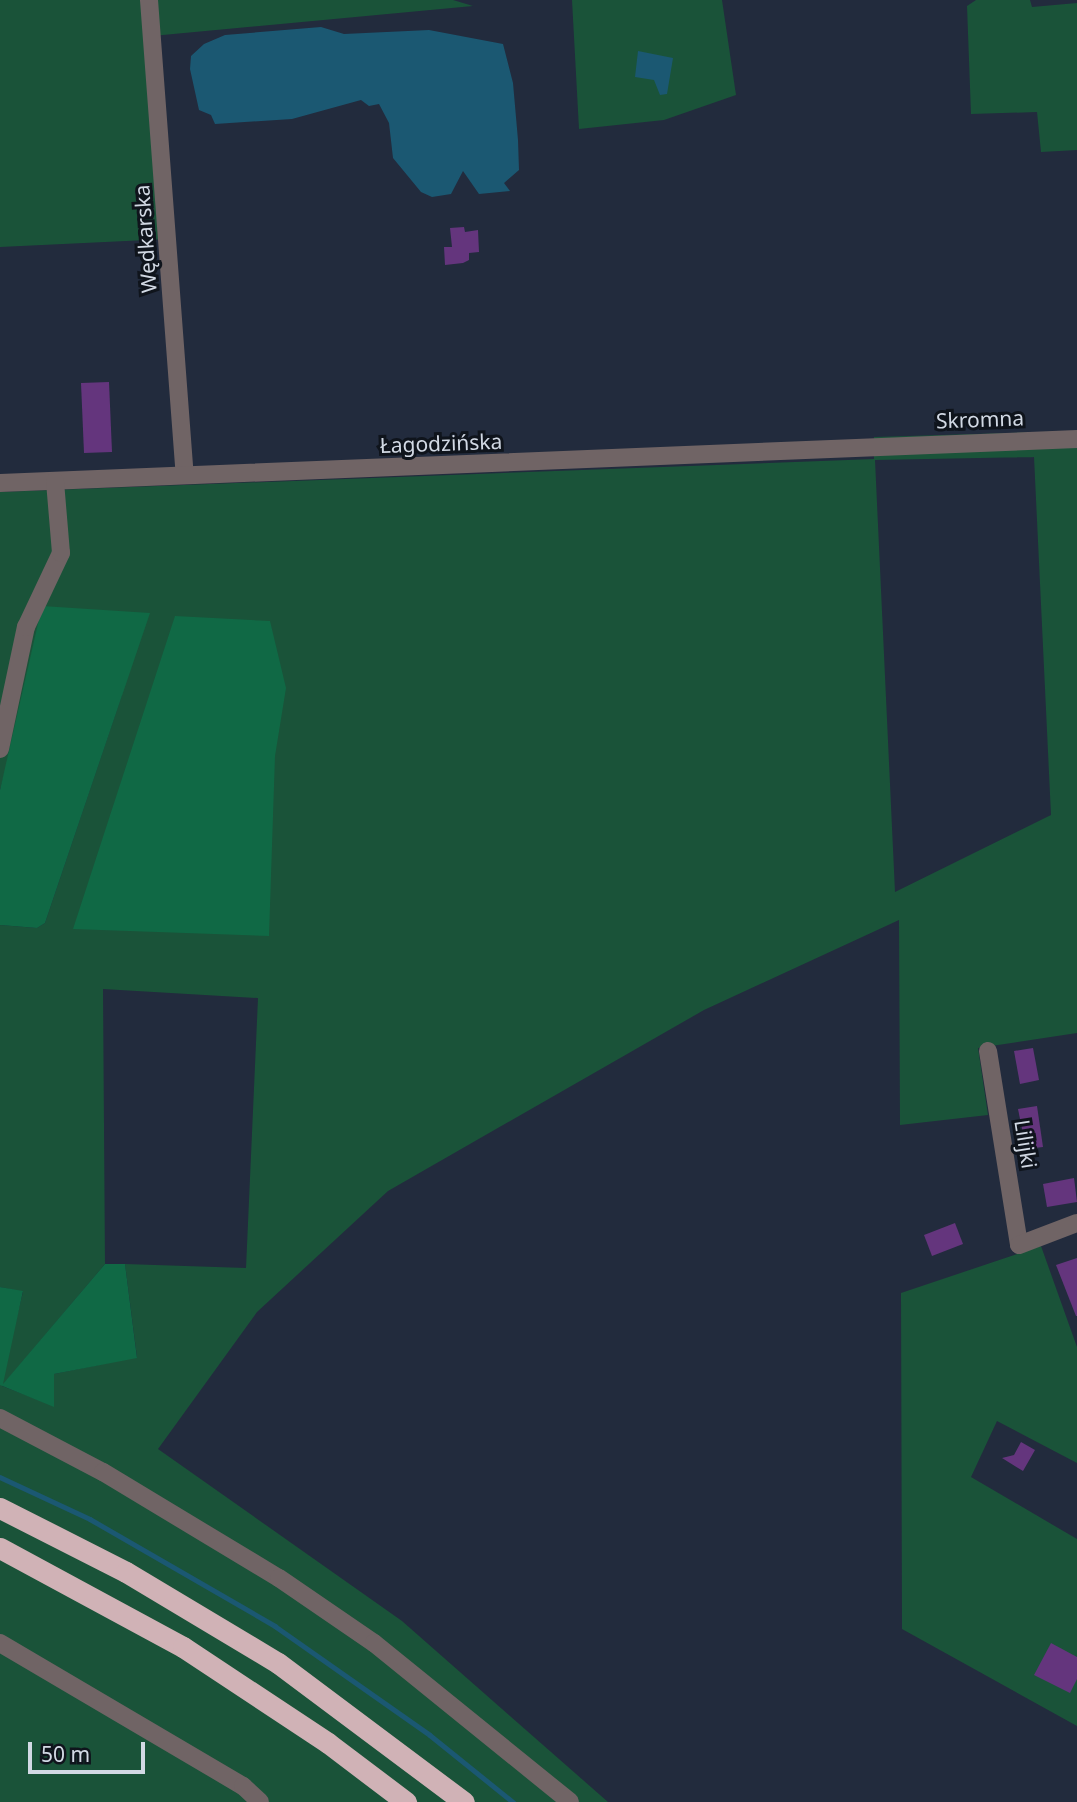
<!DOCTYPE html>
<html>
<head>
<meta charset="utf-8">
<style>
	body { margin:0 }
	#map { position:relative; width:1077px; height:1802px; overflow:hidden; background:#222b3d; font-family:"Noto Sans",sans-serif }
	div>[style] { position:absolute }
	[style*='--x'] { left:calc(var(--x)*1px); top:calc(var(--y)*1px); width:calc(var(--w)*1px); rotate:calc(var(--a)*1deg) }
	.green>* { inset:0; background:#1a5339 }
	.forest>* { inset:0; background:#106945 }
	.water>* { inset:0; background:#1b5872 }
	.stream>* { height:4.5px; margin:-2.25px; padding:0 2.25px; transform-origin:2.25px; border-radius:2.25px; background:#1b5872 }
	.building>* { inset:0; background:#64357d }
	.minor>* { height:18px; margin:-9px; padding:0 9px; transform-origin:9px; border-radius:9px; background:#706465 }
	.highway>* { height:21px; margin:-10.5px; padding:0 10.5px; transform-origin:10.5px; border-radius:10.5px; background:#d0b2b6 }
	span { translate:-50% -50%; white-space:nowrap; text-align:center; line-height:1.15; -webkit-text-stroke:6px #0f141c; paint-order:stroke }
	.street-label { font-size:21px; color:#d2d9e4 }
	.scale { position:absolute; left:28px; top:1742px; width:117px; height:32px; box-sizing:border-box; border:4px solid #d2d9e4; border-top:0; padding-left:9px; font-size:21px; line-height:24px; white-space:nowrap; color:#d2d9e4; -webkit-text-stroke:5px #0f141c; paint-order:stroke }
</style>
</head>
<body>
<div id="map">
	<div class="green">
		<div style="clip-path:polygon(0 0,453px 0,473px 6px,152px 36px,168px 239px,0 247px)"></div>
		<div style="clip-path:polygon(572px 0,722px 0,736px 95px,664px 120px,579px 129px)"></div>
		<div style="clip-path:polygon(976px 0,1030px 0,1032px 7px,1077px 3px,1077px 150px,1041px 152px,1037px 112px,971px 114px,967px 6px)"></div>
		<div style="clip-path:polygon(evenodd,1077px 431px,1077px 1033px,978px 1048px,988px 1115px,900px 1125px,899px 920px,704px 1010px,388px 1191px,257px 1312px,158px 1449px,402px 1621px,608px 1802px,0 1802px,0 1385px,23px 1292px,0 1287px,0 925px,37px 928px,45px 923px,122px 695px,17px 727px,0 790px,0 492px,874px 459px,874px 437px,1077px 431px,1034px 457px,1051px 815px,895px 892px,875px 460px,1034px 457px,1077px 431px,103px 989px,258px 998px,246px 1268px,125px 1264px,137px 1357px,54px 1374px,54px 1406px,2px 1386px,105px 1264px,103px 989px)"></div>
		<div style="clip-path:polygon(1041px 1246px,1077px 1347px,1077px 1463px,997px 1421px,971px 1477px,1077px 1539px,1077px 1726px,902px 1629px,901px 1293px)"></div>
	</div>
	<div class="forest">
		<div style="clip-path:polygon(42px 606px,150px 613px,45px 923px,37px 928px,0 925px,0 790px)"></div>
		<div style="clip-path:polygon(175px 616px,270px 621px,286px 688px,275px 756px,269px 936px,73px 929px)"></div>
		<div style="clip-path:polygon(105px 1264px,125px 1264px,137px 1358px,54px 1374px,54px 1407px,0 1385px,0 1287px,23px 1291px,3px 1384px)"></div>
	</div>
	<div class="water">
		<div style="clip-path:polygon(321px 27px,344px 34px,429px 30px,503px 44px,513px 83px,518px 140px,519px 170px,504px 183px,510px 191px,479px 194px,463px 171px,451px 194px,432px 197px,421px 192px,393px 158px,389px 123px,379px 104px,369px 106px,361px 100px,292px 119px,215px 124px,211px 115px,199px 110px,190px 69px,191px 56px,204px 44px,225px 35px)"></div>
		<div style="clip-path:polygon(638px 51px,673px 58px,667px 94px,660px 95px,654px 80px,635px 77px)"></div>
	</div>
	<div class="stream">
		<div style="--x:0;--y:1477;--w:99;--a:25"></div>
		<div style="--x:90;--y:1519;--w:214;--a:30"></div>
		<div style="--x:275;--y:1626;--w:189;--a:35.1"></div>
		<div style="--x:430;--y:1735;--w:107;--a:38.9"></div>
	</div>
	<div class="building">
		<div style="clip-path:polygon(464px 227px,465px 232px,478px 230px,479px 252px,469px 253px,469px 260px,463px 263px,445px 265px,444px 247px,452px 247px,450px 228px)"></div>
		<div style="clip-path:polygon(109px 382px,112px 452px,84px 453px,81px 383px)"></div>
		<div style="clip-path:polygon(1033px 1048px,1039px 1080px,1020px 1084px,1014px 1051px)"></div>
		<div style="clip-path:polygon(1037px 1106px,1043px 1147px,1026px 1149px,1018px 1109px)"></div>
		<div style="clip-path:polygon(1074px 1178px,1077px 1202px,1047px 1207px,1043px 1184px)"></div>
		<div style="clip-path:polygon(955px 1223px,963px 1244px,932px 1256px,924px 1235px)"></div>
		<div style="clip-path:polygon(1077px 1258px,1077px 1316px,1076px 1316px,1056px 1265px)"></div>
		<div style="clip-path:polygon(1021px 1442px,1035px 1450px,1023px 1471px,1002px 1458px,1014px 1455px)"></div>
		<div style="clip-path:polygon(1051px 1643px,1077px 1657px,1077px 1679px,1070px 1693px,1034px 1675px)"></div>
	</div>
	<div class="minor">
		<div style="--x:149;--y:0;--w:476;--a:85.7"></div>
		<div style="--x:0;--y:483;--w:1078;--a:-2.34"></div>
		<div style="--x:0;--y:749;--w:125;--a:-78"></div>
		<div style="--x:26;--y:627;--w:82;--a:-64.7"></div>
		<div style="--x:61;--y:553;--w:72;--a:-94.8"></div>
		<div style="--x:988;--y:1051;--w:196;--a:80.9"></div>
		<div style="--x:1019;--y:1245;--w:62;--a:-20.8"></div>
		<div style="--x:0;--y:1418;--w:116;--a:27.7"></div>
		<div style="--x:103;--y:1472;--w:205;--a:31.1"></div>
		<div style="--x:279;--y:1578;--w:115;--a:34.4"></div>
		<div style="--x:374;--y:1643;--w:252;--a:39"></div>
		<div style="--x:0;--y:1643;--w:282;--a:30.5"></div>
		<div style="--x:243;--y:1786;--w:23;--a:43"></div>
	</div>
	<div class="highway">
		<div style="--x:0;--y:1508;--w:141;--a:26.9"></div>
		<div style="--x:126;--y:1572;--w:177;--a:30.9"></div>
		<div style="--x:278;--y:1663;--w:232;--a:36.8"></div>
		<div style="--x:0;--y:1548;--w:208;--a:28.4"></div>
		<div style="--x:183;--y:1647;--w:174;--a:33.5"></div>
		<div style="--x:328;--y:1743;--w:98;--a:37.1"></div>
	</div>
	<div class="street-label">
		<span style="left:145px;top:239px;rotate:-94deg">Wędkarska</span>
		<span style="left:980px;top:419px;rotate:-2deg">Skromna</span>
		<span style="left:441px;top:443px;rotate:-2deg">Łagodzińska</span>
		<span style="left:1026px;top:1144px;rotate:81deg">Lilijki</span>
	</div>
	<div class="scale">50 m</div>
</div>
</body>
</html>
